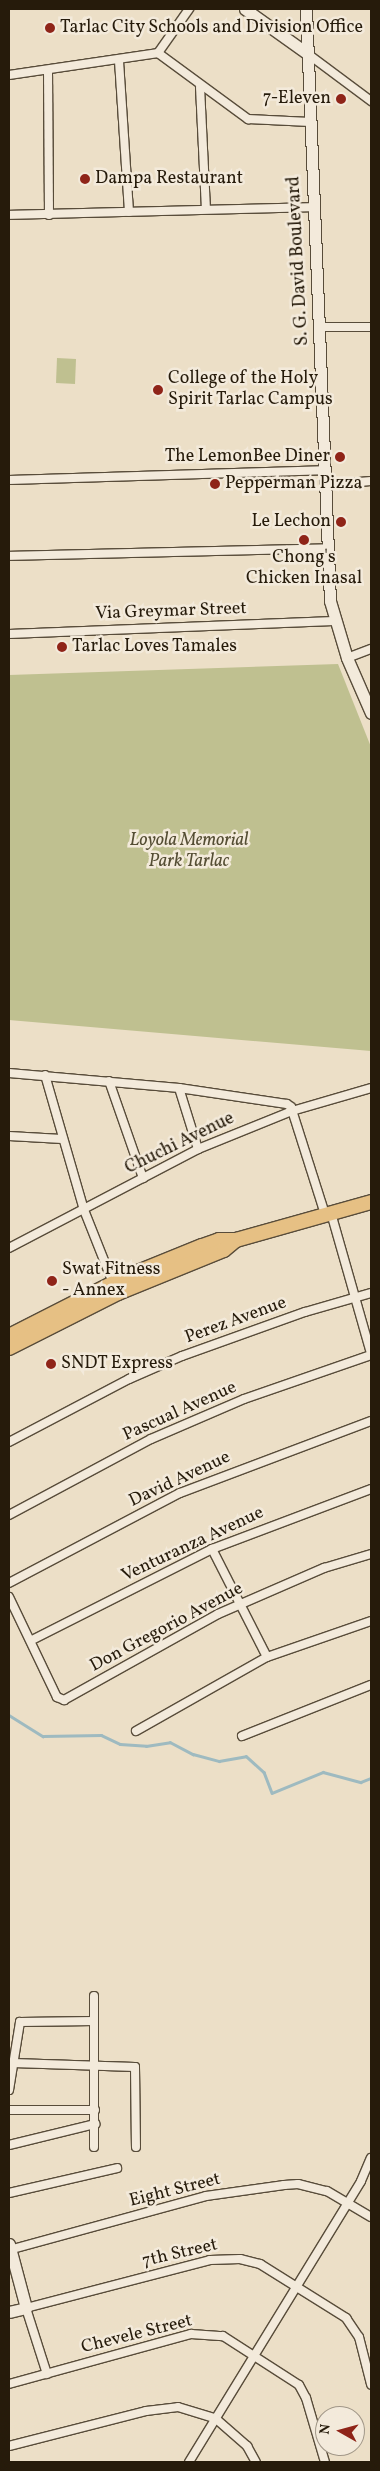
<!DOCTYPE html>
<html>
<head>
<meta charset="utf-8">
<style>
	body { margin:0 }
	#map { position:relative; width:380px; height:2471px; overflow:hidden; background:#ecdfc7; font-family:Vollkorn,serif }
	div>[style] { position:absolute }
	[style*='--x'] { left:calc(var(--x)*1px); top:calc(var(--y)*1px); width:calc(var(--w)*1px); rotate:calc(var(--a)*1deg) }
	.green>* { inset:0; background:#bfc090 }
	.stream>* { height:2.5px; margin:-1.25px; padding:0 1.25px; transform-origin:1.25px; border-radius:1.25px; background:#9ebac0 }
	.roads { filter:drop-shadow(1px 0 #584c3a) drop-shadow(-1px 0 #584c3a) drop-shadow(0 1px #584c3a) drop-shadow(0 -1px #584c3a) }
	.street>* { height:8px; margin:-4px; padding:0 4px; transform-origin:4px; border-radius:4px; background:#f3eadb }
	.secondary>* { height:11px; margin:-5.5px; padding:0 5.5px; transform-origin:5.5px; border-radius:5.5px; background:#f3eadb }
	.highway>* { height:14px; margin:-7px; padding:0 7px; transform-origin:7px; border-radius:7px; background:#e6c084 }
	.dots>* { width:14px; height:14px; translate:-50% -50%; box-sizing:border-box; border:2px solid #f3eadb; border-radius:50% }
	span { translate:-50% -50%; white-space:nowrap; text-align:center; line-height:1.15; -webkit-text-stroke:5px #f3eadb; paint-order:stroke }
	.poi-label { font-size:18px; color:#261b0b }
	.left { translate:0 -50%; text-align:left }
	.right { translate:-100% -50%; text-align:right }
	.street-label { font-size:18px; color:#261b0b }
	.park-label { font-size:18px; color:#544d33; font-style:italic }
	.frame { position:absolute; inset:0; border:10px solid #261b0b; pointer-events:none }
	.north { position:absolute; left:315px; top:2406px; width:50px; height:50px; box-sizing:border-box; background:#f3eadb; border:1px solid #a19788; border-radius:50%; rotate:277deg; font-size:14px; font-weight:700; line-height:20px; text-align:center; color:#261b0b }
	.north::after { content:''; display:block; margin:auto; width:18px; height:22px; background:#8f2418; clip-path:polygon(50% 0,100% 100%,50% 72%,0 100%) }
</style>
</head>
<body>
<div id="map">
	<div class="green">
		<div style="clip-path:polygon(57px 358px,76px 359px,75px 384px,56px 383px)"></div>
		<div style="clip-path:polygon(338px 664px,371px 747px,371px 1051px,9px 1020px,9px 675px)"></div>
	</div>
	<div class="stream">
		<div style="--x:9;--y:1715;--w:40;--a:32"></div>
		<div style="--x:43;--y:1736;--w:58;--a:-1"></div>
		<div style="--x:101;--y:1735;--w:21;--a:25"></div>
		<div style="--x:120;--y:1744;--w:26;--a:4"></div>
		<div style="--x:146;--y:1746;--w:24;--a:-9"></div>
		<div style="--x:170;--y:1742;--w:26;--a:28"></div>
		<div style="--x:193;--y:1754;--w:27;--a:15"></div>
		<div style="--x:219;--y:1761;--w:27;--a:-10"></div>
		<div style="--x:246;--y:1756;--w:24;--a:42"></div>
		<div style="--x:264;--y:1772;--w:22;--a:69"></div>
		<div style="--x:272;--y:1793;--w:55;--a:-22.4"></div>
		<div style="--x:323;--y:1772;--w:39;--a:15"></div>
		<div style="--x:361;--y:1782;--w:11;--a:-22"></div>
	</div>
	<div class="roads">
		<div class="street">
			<div style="--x:158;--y:53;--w:54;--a:-54.8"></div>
			<div style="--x:308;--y:54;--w:79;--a:36.7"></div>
			<div style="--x:119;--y:61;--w:151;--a:86.2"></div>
			<div style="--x:48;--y:70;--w:145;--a:89.6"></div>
			<div style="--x:9;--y:75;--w:151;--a:-8.4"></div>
			<div style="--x:158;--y:53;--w:112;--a:36.3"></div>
			<div style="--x:248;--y:119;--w:62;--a:2.8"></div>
			<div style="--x:200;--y:87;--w:121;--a:87.2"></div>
			<div style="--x:9;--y:215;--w:305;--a:-1.5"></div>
			<div style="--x:320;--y:327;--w:51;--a:0"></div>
			<div style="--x:9;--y:480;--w:314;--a:-1.8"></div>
			<div style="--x:324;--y:485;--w:47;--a:-4.9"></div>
			<div style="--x:9;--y:556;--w:318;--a:-1.4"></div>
			<div style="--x:9;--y:634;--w:325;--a:-2.3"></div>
			<div style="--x:347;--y:658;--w:26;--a:-21"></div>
			<div style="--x:9;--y:1073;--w:171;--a:5"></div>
			<div style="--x:179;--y:1088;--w:109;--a:8.4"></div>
			<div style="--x:287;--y:1104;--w:5;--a:37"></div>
			<div style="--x:291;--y:1107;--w:112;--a:72.4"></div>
			<div style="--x:45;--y:1075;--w:141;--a:73.9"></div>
			<div style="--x:84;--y:1210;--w:79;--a:68.3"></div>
			<div style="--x:109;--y:1081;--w:103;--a:70.7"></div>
			<div style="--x:179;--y:1088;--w:64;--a:72.7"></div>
			<div style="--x:9;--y:1136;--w:53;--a:3.2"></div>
			<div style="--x:331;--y:1213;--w:146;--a:74.1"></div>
			<div style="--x:9;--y:1248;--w:213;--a:-27.6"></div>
			<div style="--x:198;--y:1149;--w:101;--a:-22"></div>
			<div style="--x:292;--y:1111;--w:82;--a:-16.2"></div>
			<div style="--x:9;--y:1442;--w:136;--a:-27.7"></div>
			<div style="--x:129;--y:1379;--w:58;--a:-23.5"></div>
			<div style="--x:182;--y:1356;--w:131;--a:-19.7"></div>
			<div style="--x:305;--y:1312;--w:69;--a:-16.1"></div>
			<div style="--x:9;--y:1515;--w:161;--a:-28.2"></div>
			<div style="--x:151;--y:1439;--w:101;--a:-23.3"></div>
			<div style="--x:244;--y:1399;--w:134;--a:-19.1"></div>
			<div style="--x:212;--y:1549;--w:121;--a:63"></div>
			<div style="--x:9;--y:1583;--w:193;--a:-27.8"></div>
			<div style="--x:180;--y:1493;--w:204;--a:-20.7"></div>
			<div style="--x:9;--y:1597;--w:111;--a:64.4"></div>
			<div style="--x:57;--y:1697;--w:8;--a:23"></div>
			<div style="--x:64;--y:1700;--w:176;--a:-29.2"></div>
			<div style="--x:218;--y:1614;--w:116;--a:-23.5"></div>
			<div style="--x:324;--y:1568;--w:49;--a:-16.6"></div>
			<div style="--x:32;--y:1640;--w:202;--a:-26.8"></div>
			<div style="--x:212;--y:1549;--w:170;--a:-20.7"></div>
			<div style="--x:136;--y:1731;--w:150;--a:-29.5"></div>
			<div style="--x:267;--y:1657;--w:110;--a:-19.1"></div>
			<div style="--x:242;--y:1736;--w:139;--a:-21.6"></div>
			<div style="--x:94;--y:1996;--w:151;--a:90"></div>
			<div style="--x:13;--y:2063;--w:122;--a:1.9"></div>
			<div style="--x:135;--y:2067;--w:80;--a:89.3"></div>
			<div style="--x:9;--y:2090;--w:69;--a:-80.8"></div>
			<div style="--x:20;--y:2022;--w:74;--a:-0.8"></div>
			<div style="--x:9;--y:2110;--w:86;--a:0"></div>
			<div style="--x:9;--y:2145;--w:89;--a:-13.7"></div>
			<div style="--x:9;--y:2193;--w:111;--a:-13"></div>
			<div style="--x:9;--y:2250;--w:204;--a:-15.3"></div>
			<div style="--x:206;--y:2196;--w:79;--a:-8"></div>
			<div style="--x:284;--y:2185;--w:14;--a:-4"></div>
			<div style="--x:298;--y:2184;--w:30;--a:14"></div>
			<div style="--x:327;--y:2191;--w:51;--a:30.6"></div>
			<div style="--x:47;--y:2374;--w:69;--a:-107.7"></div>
			<div style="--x:26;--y:2308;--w:190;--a:-14.6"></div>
			<div style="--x:210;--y:2260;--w:30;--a:-2"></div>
			<div style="--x:240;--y:2259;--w:21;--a:14"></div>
			<div style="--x:260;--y:2264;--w:102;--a:32.1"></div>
			<div style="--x:346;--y:2318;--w:23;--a:56"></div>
			<div style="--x:359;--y:2337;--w:49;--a:75.7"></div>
			<div style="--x:9;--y:2384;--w:189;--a:-15.4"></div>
			<div style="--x:191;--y:2334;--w:32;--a:4"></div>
			<div style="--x:223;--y:2336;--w:90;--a:32.8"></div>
			<div style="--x:299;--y:2385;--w:15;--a:62"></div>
			<div style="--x:306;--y:2398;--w:67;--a:73.5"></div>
			<div style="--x:9;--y:2446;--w:141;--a:-14.3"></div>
			<div style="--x:146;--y:2411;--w:32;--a:-7"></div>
			<div style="--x:178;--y:2407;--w:39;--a:17"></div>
			<div style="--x:215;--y:2418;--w:43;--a:41.2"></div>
			<div style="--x:247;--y:2446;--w:18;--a:61"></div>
			<div style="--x:189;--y:2462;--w:329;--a:-58.5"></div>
			<div style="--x:361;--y:2181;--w:25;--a:-67"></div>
		</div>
		<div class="secondary">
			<div style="--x:245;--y:9;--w:77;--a:35.5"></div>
			<div style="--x:306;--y:9;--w:592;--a:87.68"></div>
			<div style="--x:330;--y:601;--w:59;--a:73.4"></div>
			<div style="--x:347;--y:658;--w:60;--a:66.4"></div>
			<div style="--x:9;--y:2244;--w:66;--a:75.1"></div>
			<div style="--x:26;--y:2308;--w:17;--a:167"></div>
		</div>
		<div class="highway">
			<div style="--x:9;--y:1336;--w:128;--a:-27"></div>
			<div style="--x:123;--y:1278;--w:85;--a:-22.1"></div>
			<div style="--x:202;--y:1246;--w:18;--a:-19"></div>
			<div style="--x:219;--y:1240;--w:17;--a:0"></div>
			<div style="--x:236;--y:1240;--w:140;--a:-15.7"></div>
			<div style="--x:9;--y:1348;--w:122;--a:-26.8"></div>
			<div style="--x:118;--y:1293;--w:114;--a:-22.1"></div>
			<div style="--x:224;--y:1250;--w:16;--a:-40"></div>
		</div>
	</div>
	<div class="dots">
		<div style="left:50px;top:28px;background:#8f2418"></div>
		<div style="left:341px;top:99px;background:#8f2418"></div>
		<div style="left:85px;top:179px;background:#8f2418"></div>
		<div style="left:158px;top:390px;background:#8f2418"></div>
		<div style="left:340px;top:457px;background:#8f2418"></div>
		<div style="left:215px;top:484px;background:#8f2418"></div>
		<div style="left:341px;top:522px;background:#8f2418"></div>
		<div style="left:304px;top:540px;background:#8f2418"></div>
		<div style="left:62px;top:647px;background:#8f2418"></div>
		<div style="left:52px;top:1281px;background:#8f2418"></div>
		<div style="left:51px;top:1364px;background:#8f2418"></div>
	</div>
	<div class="poi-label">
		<span class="left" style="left:60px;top:28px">Tarlac City Schools and Division Office</span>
		<span class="right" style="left:331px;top:99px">7-Eleven</span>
		<span class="left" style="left:95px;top:179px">Dampa Restaurant</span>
		<span class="left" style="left:168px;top:390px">College of the Holy<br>Spirit Tarlac Campus</span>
		<span class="right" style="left:330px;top:457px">The LemonBee Diner</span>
		<span class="left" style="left:225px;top:484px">Pepperman Pizza</span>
		<span class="right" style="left:331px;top:522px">Le Lechon</span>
		<span style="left:304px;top:569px">Chong's<br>Chicken Inasal</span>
		<span class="left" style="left:72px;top:647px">Tarlac Loves Tamales</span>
		<span class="left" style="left:62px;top:1281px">Swat Fitness<br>- Annex</span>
		<span class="left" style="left:61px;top:1364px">SNDT Express</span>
	</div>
	<div class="street-label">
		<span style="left:299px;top:261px;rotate:-93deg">S. G. David Boulevard</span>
		<span style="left:171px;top:612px;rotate:-2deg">Via Greymar Street</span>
		<span style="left:180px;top:1144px;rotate:-26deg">Chuchi Avenue</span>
		<span style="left:236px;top:1321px;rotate:-20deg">Perez Avenue</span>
		<span style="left:180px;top:1412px;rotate:-24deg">Pascual Avenue</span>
		<span style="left:180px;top:1480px;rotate:-25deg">David Avenue</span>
		<span style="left:193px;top:1545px;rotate:-25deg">Venturanza Avenue</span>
		<span style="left:167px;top:1628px;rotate:-28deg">Don Gregorio Avenue</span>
		<span style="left:175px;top:2191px;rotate:-14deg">Eight Street</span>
		<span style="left:180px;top:2254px;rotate:-13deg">7th Street</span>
		<span style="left:137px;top:2335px;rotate:-14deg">Chevele Street</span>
	</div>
	<div class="park-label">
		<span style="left:189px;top:852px">Loyola Memorial<br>Park Tarlac</span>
	</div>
	<div class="frame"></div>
	<div class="north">N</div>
</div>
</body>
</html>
